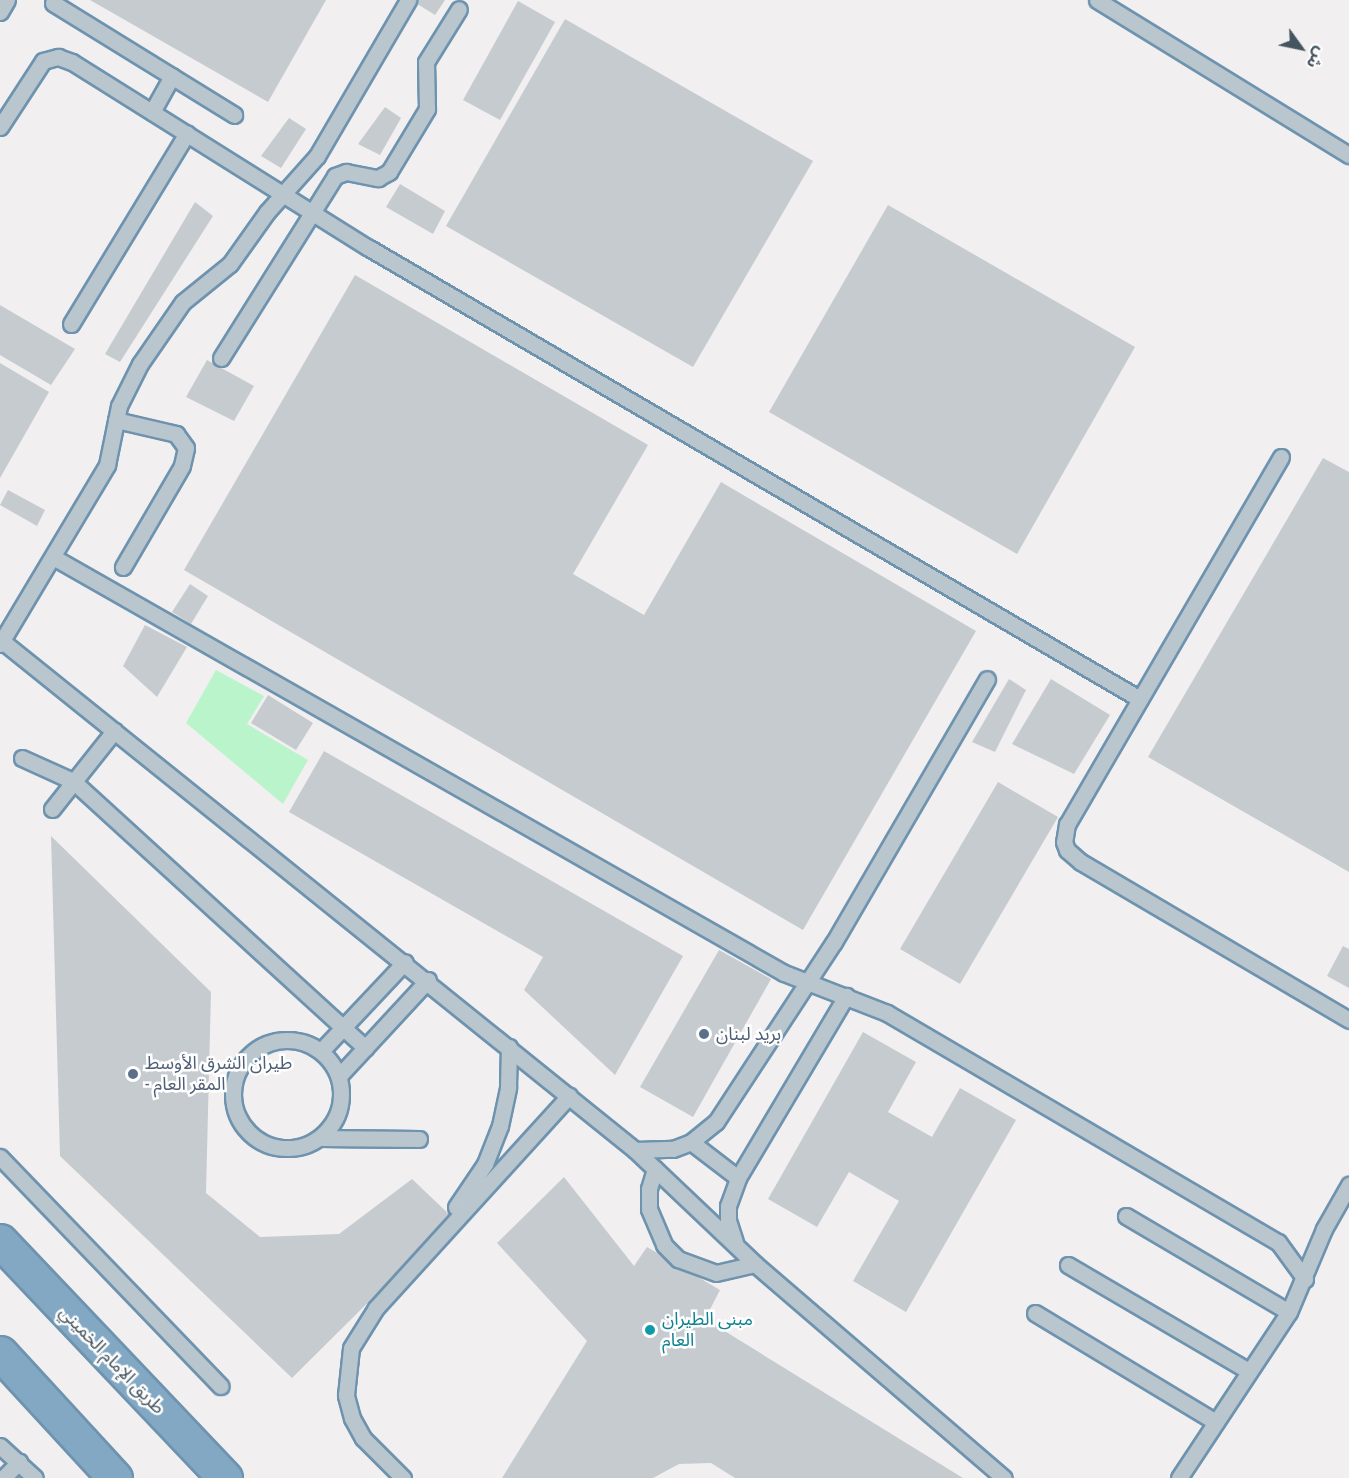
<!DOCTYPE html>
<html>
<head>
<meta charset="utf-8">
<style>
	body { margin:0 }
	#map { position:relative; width:1349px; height:1478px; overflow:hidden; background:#f2eff0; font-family:"Roboto Condensed","Noto Sans Arabic",sans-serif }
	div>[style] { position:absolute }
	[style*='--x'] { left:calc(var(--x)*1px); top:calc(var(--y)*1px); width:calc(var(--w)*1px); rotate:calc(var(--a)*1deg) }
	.green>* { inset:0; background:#baf4cb }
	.building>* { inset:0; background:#c6cbd0 }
	.roads { filter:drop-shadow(2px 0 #6e93af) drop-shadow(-2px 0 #6e93af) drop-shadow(0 2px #6e93af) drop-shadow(0 -2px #6e93af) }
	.lane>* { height:15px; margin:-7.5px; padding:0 7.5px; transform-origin:7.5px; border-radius:7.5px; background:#b9c6ce }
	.lane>.ring { margin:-7.5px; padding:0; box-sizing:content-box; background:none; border:15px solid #b9c6ce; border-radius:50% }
	.highway>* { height:33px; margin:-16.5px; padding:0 16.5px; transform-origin:16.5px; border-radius:16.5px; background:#82a8c3 }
	.dots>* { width:16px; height:16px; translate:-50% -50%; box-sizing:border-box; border:3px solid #fff; border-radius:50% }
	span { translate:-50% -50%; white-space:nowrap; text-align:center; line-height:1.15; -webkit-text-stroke:5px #fff; paint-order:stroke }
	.service-label { font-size:18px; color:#4e5e75 }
	.left { translate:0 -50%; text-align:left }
	.culture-label { font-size:18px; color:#0d838f }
	.street-label { font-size:18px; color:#45555f }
	.north { position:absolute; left:1271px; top:18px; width:60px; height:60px; -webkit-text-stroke:4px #fff; paint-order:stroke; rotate:123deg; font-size:16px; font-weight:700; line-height:24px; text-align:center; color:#45555f }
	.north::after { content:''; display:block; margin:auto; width:21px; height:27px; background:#45555f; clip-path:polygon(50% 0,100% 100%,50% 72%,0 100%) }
</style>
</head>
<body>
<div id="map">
	<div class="green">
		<div style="clip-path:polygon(216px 670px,264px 696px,247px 724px,308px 760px,283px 804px,186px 723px)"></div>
	</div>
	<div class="building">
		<div style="clip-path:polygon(90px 0,326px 0,268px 102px)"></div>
		<div style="clip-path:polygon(411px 0,445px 0,435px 15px)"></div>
		<div style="clip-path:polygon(518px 1px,555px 22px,500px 120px,463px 100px)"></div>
		<div style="clip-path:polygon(565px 19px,813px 161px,693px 367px,446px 226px)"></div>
		<div style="clip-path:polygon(385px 107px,401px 118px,380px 155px,358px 144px)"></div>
		<div style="clip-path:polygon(289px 118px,306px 129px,281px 168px,261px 156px)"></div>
		<div style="clip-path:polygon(400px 184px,445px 211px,433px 234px,386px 207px)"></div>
		<div style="clip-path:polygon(195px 202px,213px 216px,120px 362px,105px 354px)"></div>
		<div style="clip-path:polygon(888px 205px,1135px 347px,1017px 554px,769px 412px)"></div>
		<div style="clip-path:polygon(355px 275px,648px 445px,573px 574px,644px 615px,721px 482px,976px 631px,803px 930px,184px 570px)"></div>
		<div style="clip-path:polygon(0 305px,75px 349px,51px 385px,0 355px)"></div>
		<div style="clip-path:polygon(207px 360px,254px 386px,234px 421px,186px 397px)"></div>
		<div style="clip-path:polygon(0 363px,49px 392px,0 478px)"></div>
		<div style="clip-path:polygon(1323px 458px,1349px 472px,1349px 872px,1148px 757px)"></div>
		<div style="clip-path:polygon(8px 490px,45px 510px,37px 526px,0 505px)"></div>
		<div style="clip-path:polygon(190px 584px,208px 596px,191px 624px,172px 612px)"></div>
		<div style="clip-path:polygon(145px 625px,187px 647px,157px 697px,123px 666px)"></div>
		<div style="clip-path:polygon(1009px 679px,1026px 690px,995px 752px,972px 742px)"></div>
		<div style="clip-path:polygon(1051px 679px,1110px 715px,1074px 774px,1012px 744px)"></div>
		<div style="clip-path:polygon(268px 695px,313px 723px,296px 750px,251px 723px)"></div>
		<div style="clip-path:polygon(324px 751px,683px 956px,615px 1075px,524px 990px,543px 957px,289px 812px)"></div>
		<div style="clip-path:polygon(998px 782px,1058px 817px,960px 984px,900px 949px)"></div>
		<div style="clip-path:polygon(51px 836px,211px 992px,206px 1193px,260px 1237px,339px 1234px,412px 1179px,453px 1218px,292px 1378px,60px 1156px)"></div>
		<div style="clip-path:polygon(1343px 946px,1349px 949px,1349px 988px,1327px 976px)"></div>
		<div style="clip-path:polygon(719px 950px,771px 979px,693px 1117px,640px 1087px)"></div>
		<div style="clip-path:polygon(863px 1032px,916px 1062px,888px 1112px,932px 1137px,960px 1088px,1016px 1120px,906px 1312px,853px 1281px,899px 1201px,849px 1172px,817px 1227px,768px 1199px)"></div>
		<div style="clip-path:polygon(564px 1177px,634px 1266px,647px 1247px,720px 1290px,705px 1319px,963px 1478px,735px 1478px,711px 1463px,679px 1464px,653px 1478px,502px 1478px,587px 1341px,497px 1243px)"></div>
	</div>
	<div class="roads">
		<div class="lane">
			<div style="--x:1097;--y:0;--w:296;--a:31.6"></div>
			<div style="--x:53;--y:3;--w:213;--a:31.7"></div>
			<div style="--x:0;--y:12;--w:14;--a:-60"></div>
			<div style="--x:152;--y:112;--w:41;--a:-60.9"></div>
			<div style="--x:0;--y:127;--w:79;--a:-56.9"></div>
			<div style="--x:43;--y:61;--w:16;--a:-15"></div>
			<div style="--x:58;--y:57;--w:15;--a:20"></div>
			<div style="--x:72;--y:62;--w:350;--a:32.1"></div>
			<div style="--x:369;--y:248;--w:893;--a:30.33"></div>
			<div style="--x:71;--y:324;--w:223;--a:-58.7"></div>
			<div style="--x:221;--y:358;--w:215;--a:-57.9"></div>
			<div style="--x:335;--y:176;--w:12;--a:-20"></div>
			<div style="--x:346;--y:172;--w:33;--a:11"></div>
			<div style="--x:378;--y:178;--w:13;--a:-29"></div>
			<div style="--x:389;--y:172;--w:74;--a:-58.9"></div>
			<div style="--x:427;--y:109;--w:47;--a:-91.2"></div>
			<div style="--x:426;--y:62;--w:62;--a:-58.1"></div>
			<div style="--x:116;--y:420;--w:62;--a:13.1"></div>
			<div style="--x:176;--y:434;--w:17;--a:54"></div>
			<div style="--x:186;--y:448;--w:18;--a:103"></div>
			<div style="--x:182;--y:466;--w:117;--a:120.3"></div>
			<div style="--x:1281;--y:457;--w:425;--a:120.2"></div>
			<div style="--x:1067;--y:824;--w:18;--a:99"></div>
			<div style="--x:1064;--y:842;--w:9;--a:69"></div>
			<div style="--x:1067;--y:850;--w:18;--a:41"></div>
			<div style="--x:1081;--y:862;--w:311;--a:30.5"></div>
			<div style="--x:53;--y:557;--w:841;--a:29.64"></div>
			<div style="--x:784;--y:973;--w:110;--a:21.2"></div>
			<div style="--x:887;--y:1013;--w:453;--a:30.4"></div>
			<div style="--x:1278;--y:1242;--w:46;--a:53.9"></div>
			<div style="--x:2;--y:641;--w:812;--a:38.8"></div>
			<div style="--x:635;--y:1150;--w:166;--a:43.5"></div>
			<div style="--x:755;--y:1264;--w:328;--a:40.7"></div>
			<div style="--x:0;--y:644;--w:209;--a:-59.1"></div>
			<div style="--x:107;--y:465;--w:60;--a:-78.5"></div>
			<div style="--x:119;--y:406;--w:47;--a:-63.4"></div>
			<div style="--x:140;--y:364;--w:75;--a:-55.3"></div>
			<div style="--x:183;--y:302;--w:60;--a:-39"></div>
			<div style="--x:230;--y:264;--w:64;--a:-54.6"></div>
			<div style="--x:267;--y:212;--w:75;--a:-48.2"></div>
			<div style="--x:317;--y:156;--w:181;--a:-59.7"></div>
			<div style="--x:22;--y:758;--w:56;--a:24.3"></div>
			<div style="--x:73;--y:781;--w:396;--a:42.4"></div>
			<div style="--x:52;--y:809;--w:100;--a:-51.5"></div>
			<div class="ring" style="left:233px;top:1040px;width:93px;height:93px"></div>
			<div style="--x:321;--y:1051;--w:122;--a:-46.7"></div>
			<div style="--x:339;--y:1076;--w:131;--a:-47.2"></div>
			<div style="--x:320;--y:1138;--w:99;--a:0.6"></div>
			<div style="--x:691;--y:1142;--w:59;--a:37.5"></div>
			<div style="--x:635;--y:1150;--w:38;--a:-2"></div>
			<div style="--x:673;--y:1149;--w:19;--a:-21"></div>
			<div style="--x:691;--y:1142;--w:32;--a:-39"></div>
			<div style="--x:716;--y:1122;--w:215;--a:-56.8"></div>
			<div style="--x:834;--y:942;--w:304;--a:-59.8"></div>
			<div style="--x:0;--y:1157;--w:318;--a:46.1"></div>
			<div style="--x:655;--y:1169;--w:21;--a:107"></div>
			<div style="--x:649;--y:1189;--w:20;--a:90"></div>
			<div style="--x:649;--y:1209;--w:39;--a:67"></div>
			<div style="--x:664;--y:1245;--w:20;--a:45"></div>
			<div style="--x:678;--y:1259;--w:40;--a:20.2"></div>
			<div style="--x:716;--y:1273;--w:40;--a:-13"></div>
			<div style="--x:456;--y:1207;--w:52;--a:-56"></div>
			<div style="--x:485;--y:1164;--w:41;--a:-68.5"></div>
			<div style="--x:500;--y:1126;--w:40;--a:-78"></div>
			<div style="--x:508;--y:1087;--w:40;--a:-88.6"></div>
			<div style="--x:1126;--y:1216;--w:189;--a:30.5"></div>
			<div style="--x:735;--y:1242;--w:22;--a:-108"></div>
			<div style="--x:728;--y:1221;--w:15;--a:-90"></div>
			<div style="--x:728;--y:1206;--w:30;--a:-70"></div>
			<div style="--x:738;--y:1178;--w:212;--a:-59.3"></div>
			<div style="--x:1068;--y:1265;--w:210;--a:30.4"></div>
			<div style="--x:1035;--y:1313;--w:211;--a:31.1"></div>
			<div style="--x:0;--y:1446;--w:47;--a:42.4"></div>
			<div style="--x:3;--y:1478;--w:23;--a:-45"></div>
			<div style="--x:403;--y:1478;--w:57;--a:-135"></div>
			<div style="--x:363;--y:1438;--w:23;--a:-119"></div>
			<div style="--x:352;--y:1418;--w:24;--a:-105"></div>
			<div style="--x:346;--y:1395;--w:47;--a:-83.9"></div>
			<div style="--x:351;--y:1348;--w:47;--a:-58"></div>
			<div style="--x:376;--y:1308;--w:287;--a:-47.7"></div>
			<div style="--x:1179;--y:1478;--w:199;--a:-56.5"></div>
			<div style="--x:1289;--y:1312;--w:90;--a:-67.1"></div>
			<div style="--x:1324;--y:1229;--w:51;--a:-60.4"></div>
		</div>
		<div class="highway">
			<div style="--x:0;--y:1241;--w:327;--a:46.5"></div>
			<div style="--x:0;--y:1353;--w:170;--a:47.4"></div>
		</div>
	</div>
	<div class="dots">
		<div style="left:704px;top:1034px;background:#5c6f8a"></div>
		<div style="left:133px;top:1074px;background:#5c6f8a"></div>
		<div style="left:650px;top:1330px;background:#0f9aa8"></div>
	</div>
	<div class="service-label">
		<span class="left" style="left:716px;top:1034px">بريد لبنان</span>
		<span class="left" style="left:145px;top:1074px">طيران الشرق الأوسط<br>- المقر العام</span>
	</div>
	<div class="culture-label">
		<span class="left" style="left:662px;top:1330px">مبنى الطيران<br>العام</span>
	</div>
	<div class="street-label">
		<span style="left:112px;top:1360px;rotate:46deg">طريق الإمام الخميني</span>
	</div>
	<div class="north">ش</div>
</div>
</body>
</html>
